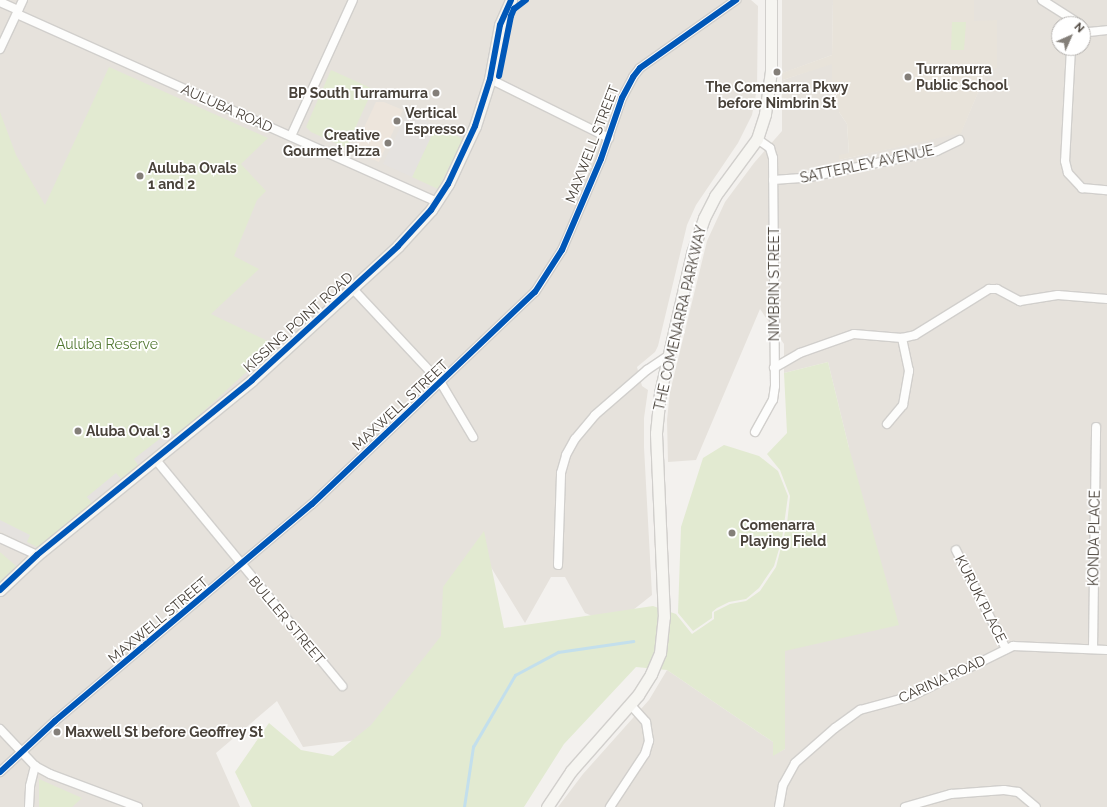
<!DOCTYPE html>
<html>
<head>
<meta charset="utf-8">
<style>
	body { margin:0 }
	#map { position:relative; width:1107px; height:807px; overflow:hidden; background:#f3f1ee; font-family:Raleway,sans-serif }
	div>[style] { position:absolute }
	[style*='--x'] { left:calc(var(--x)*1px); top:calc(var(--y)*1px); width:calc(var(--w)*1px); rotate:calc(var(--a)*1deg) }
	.residential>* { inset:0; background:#e6e2dc }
	.commercial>* { inset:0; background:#ede5dc }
	.education>* { inset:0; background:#e8e3da }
	.green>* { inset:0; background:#e2ead1 }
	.parking>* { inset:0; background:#e5e2df }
	.stream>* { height:2.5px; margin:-1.25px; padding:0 1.25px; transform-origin:1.25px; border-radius:1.25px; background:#c3dfec }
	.roads { filter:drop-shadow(1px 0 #d1cfcc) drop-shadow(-1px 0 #d1cfcc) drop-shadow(0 1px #d1cfcc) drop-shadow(0 -1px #d1cfcc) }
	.street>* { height:8px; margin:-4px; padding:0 4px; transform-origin:4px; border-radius:4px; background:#fdfdfc }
	.secondary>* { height:11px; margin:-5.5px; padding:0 5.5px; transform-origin:5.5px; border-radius:5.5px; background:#f6f5f1 }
	.cycleway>* { height:6px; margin:-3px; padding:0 3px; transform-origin:3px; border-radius:3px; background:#0057b8 }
	.dots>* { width:11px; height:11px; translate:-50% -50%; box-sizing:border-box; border:2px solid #fff; border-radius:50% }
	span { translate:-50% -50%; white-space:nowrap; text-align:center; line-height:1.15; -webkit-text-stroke:3.5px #fff; paint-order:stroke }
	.poi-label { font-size:14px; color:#49423a; font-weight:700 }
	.left { translate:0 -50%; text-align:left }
	.right { translate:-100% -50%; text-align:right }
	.street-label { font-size:14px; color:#49423a }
	.park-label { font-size:14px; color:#517731 }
	.north { position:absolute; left:1051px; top:16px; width:40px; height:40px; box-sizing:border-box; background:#fff; border:1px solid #b6b3b0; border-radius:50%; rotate:45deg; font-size:11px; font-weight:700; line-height:16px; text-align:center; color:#49423a }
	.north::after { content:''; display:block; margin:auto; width:14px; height:18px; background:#847f79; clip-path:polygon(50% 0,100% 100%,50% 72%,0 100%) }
</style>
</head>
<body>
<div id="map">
	<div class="residential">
		<div style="clip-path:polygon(0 0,751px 0,758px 6px,757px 89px,752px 115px,738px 143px,696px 205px,687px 225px,658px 346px,655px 352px,637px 367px,642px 386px,648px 390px,644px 418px,644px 447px,652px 595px,614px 625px,585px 613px,565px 577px,551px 577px,525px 623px,489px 564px,473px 725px,303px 747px,277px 701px,216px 753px,240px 807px,0 807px)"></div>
		<div style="clip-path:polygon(evenodd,782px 0,833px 0,832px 55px,783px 73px,783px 80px,832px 63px,832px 103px,839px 101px,839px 112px,847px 124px,849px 154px,839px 160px,961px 132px,988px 69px,997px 67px,997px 21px,974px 21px,974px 0,1107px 0,1107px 807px,558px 807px,583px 774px,649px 700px,667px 670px,773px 742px,773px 755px,785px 749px,785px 651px,849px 448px,828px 362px,784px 373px,784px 344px,760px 309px,696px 460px,668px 462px,667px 420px,670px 392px,707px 241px,725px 202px,754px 163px,782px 131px,782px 0,1059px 24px,1083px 24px,1083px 48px,1059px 48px,1059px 24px)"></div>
	</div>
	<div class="commercial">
		<div style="clip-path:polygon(376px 102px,384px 102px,403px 110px,379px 162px,353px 151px)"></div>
	</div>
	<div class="education">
		<div style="clip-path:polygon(833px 0,974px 0,974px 21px,997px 20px,997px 68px,988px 69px,961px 133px,839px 160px,839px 155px,849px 153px,847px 124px,839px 112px,839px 102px,832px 103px,832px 64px,783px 80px,782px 73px,832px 55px)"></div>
	</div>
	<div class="green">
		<div style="clip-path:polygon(952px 22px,966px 22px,964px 50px,951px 50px)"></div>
		<div style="clip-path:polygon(109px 67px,268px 138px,241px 164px,266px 191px,257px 200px,234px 256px,259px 269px,211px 314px,276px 345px,175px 437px,170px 431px,134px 459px,139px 466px,122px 480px,116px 474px,87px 497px,92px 503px,39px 548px,0 528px,0 112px,16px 155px,45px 205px)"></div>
		<div style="clip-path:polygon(331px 70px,373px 89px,346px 148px,311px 132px,306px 127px)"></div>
		<div style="clip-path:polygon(436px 126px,463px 139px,438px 189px,412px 177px)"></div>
		<div style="clip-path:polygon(828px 362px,849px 448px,899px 625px,785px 651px,785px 749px,773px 756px,773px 742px,667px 670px,636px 667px,564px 744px,524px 807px,252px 807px,235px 772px,269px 723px,301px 750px,333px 756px,371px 725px,441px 636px,443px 587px,484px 531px,504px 628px,653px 606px,676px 614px,692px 634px,714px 619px,714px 612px,730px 604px,746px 601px,760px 591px,776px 567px,787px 524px,790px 496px,780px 470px,767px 454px,787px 433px,784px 373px)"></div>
		<div style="clip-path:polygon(724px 445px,759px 456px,778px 471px,788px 496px,782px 539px,774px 566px,759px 588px,746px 599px,729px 602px,717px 608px,712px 612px,712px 618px,693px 631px,678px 613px,681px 527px,703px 458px)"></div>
		<div style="clip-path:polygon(0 552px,16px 566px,0 582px)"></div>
		<div style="clip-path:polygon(39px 779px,82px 798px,72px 807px,39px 807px)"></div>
	</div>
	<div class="parking">
		<div style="clip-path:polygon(408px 111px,436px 126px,412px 177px,383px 164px)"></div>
		<div style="clip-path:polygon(170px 431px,175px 437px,139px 466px,134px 459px)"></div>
		<div style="clip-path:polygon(116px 473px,122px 480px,92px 503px,87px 497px)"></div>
		<div style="clip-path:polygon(0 520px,30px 535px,26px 544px,0 531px)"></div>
	</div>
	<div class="stream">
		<div style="--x:464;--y:807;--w:61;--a:-81.5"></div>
		<div style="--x:473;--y:747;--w:83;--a:-59.7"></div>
		<div style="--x:515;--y:675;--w:49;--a:-28.1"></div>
		<div style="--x:558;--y:652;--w:76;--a:-8.3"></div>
	</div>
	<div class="roads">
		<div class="street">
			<div style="--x:1042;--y:0;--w:45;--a:32.3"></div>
			<div style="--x:0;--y:2;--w:20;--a:24"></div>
			<div style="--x:17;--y:14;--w:460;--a:24.1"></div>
			<div style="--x:1083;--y:35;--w:7;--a:-27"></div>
			<div style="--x:1089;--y:32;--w:18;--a:-6"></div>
			<div style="--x:1071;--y:48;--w:113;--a:93"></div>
			<div style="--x:1065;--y:161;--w:12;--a:76"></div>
			<div style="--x:1068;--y:173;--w:21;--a:47"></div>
			<div style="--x:1082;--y:188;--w:25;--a:5"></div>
			<div style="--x:0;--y:49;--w:54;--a:-64.9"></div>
			<div style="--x:490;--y:79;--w:133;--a:26.4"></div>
			<div style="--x:291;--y:136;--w:149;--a:-65.5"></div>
			<div style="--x:773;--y:180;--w:32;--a:-4"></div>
			<div style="--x:805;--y:178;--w:74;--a:-11.8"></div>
			<div style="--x:877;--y:163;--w:61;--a:-11.3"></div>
			<div style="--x:937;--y:151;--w:25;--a:-26"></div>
			<div style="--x:353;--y:289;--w:129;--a:46.9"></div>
			<div style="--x:441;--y:383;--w:63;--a:59.3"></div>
			<div style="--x:774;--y:368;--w:30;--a:-30"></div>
			<div style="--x:800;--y:353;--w:57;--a:-19.4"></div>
			<div style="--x:854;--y:334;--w:48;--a:4.8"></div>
			<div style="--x:902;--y:338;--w:13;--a:-13"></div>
			<div style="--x:915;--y:335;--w:87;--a:-31.9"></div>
			<div style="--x:989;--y:289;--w:8;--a:0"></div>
			<div style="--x:997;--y:289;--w:26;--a:28"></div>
			<div style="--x:1020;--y:301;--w:38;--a:-9"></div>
			<div style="--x:1058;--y:295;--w:49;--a:4.7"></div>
			<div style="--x:887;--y:424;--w:25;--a:-50"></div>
			<div style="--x:903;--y:405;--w:35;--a:-80"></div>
			<div style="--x:909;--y:371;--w:34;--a:-102"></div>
			<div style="--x:755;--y:432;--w:37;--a:-61"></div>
			<div style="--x:773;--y:400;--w:14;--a:-82"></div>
			<div style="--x:775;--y:386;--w:228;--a:-90.5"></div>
			<div style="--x:773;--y:158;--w:10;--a:-107"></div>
			<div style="--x:770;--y:148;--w:16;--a:-145"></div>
			<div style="--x:156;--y:460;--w:293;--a:50.5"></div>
			<div style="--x:0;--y:538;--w:41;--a:24.7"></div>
			<div style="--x:956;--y:550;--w:111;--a:63.2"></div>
			<div style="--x:558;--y:565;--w:92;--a:-88.1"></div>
			<div style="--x:561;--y:473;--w:19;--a:-74"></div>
			<div style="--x:566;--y:455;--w:18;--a:-61"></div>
			<div style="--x:575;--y:439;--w:31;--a:-50"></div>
			<div style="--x:595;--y:415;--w:69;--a:-40.9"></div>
			<div style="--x:647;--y:370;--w:25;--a:-34"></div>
			<div style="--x:1093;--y:649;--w:222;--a:-89.2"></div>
			<div style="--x:0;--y:729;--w:51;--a:46.6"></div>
			<div style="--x:35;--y:766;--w:17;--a:28"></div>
			<div style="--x:50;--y:774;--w:94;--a:20.6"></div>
			<div style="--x:0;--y:772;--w:75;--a:-42.8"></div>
			<div style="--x:55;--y:721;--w:336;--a:-40.2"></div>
			<div style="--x:312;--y:504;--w:308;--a:-43.6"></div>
			<div style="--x:535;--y:292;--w:50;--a:-57.3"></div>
			<div style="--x:562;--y:250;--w:99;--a:-66.8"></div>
			<div style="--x:601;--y:159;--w:65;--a:-71"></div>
			<div style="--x:622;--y:98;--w:24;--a:-62"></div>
			<div style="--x:633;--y:77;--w:11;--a:-52"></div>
			<div style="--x:640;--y:68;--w:118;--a:-35.3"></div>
			<div style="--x:29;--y:807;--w:21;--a:-87"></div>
			<div style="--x:30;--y:786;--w:21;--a:-76"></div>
			<div style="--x:610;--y:807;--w:64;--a:-56.6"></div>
			<div style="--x:645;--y:754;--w:14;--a:-73"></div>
			<div style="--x:649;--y:741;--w:19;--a:-99"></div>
			<div style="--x:646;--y:722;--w:24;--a:-132"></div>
			<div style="--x:779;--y:807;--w:22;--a:-80"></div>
			<div style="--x:783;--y:785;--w:25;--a:-61"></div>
			<div style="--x:795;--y:763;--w:53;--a:-41.2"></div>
			<div style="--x:835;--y:728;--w:31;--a:-36"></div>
			<div style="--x:860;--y:710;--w:54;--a:-15.1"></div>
			<div style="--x:912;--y:696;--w:113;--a:-26.3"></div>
			<div style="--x:1013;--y:646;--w:94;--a:2.4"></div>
			<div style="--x:905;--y:807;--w:48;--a:-15.8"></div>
			<div style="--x:951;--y:794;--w:53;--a:-4.3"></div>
			<div style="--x:1004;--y:790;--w:14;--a:8"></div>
			<div style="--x:1018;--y:792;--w:23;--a:40"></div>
		</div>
		<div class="secondary">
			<div style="--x:0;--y:590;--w:51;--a:-43.4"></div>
			<div style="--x:37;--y:555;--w:277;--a:-39.1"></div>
			<div style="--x:252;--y:380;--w:198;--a:-42.5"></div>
			<div style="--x:398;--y:246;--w:49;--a:-47.5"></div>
			<div style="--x:431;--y:210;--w:31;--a:-57"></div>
			<div style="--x:448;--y:184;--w:64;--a:-65"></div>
			<div style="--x:475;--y:126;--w:49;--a:-72.3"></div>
			<div style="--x:490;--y:79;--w:55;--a:-79.5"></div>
			<div style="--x:500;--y:25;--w:27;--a:-66"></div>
			<div style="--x:547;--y:807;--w:43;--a:-56.3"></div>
			<div style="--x:571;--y:771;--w:101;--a:-48.6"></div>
			<div style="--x:638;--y:695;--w:25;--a:-58"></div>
			<div style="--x:651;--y:674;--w:23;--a:-67"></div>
			<div style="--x:660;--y:653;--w:36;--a:-84"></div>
			<div style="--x:664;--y:617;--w:184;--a:-92.5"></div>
			<div style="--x:656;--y:433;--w:40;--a:-84.3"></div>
			<div style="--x:660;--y:393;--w:144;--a:-77.1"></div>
			<div style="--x:692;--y:253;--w:37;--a:-71"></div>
			<div style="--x:704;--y:218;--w:25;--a:-63"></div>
			<div style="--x:715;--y:196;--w:71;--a:-53.6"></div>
			<div style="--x:757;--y:139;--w:26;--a:-72"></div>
			<div style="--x:765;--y:114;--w:43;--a:-82.1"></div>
			<div style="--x:771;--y:71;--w:71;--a:-90"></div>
		</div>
	</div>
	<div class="cycleway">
		<div style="--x:499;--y:76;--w:61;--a:-78.7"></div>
		<div style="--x:511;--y:16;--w:8;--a:-67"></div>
		<div style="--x:514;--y:9;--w:15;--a:-37"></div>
		<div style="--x:0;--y:590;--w:51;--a:-43.4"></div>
		<div style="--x:37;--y:555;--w:277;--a:-39.1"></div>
		<div style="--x:252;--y:380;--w:198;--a:-42.5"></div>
		<div style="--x:398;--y:246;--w:49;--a:-47.5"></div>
		<div style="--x:431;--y:210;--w:31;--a:-57"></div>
		<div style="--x:448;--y:184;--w:64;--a:-65"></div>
		<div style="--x:475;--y:126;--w:49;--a:-72.3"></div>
		<div style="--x:490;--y:79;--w:55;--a:-79.5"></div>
		<div style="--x:500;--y:25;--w:27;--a:-66"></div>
		<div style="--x:0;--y:772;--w:75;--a:-42.8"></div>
		<div style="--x:55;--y:721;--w:336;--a:-40.2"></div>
		<div style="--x:312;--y:504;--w:308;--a:-43.6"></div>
		<div style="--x:535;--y:292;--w:50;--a:-57.3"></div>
		<div style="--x:562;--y:250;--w:99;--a:-66.8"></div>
		<div style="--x:601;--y:159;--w:65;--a:-71"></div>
		<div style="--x:622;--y:98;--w:24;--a:-62"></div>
		<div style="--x:633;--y:77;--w:11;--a:-52"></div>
		<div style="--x:640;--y:68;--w:118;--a:-35.3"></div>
	</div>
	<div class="dots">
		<div style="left:777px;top:72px;background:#847f79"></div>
		<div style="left:908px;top:77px;background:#847f79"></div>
		<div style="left:436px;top:93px;background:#847f79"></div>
		<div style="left:397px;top:121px;background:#847f79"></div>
		<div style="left:388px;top:143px;background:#847f79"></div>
		<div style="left:140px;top:176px;background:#847f79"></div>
		<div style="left:78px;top:431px;background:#847f79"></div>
		<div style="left:732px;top:533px;background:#847f79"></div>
		<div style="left:57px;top:732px;background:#847f79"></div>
	</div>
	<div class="poi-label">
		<span class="left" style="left:916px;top:77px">Turramurra<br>Public School</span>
		<span style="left:777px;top:95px">The Comenarra Pkwy<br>before Nimbrin St</span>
		<span class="right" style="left:428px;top:93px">BP South Turramurra</span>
		<span class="left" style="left:405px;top:121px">Vertical<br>Espresso</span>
		<span class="right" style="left:380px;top:143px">Creative<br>Gourmet Pizza</span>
		<span class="left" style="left:148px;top:176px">Auluba Ovals<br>1 and 2</span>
		<span class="left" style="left:86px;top:431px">Aluba Oval 3</span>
		<span class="left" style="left:740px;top:533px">Comenarra<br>Playing Field</span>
		<span class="left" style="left:65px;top:732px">Maxwell St before Geoffrey St</span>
	</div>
	<div class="street-label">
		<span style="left:227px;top:108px;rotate:24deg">AULUBA ROAD</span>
		<span style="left:592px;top:144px;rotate:-69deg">MAXWELL STREET</span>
		<span style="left:867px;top:164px;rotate:-12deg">SATTERLEY AVENUE</span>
		<span style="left:774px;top:284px;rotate:-90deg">NIMBRIN STREET</span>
		<span style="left:680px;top:318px;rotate:-77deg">THE COMENARRA PARKWAY</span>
		<span style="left:298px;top:322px;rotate:-42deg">KISSING POINT ROAD</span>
		<span style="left:400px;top:405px;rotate:-43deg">MAXWELL STREET</span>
		<span style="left:1094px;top:538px;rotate:-89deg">KONDA PLACE</span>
		<span style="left:981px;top:599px;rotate:63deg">KURUK PLACE</span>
		<span style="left:158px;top:620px;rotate:-40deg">MAXWELL STREET</span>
		<span style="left:287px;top:620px;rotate:50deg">BULLER STREET</span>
		<span style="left:942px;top:679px;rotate:-25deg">CARINA ROAD</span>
	</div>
	<div class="park-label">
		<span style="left:107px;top:344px">Auluba Reserve</span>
	</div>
	<div class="north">N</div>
</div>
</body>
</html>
